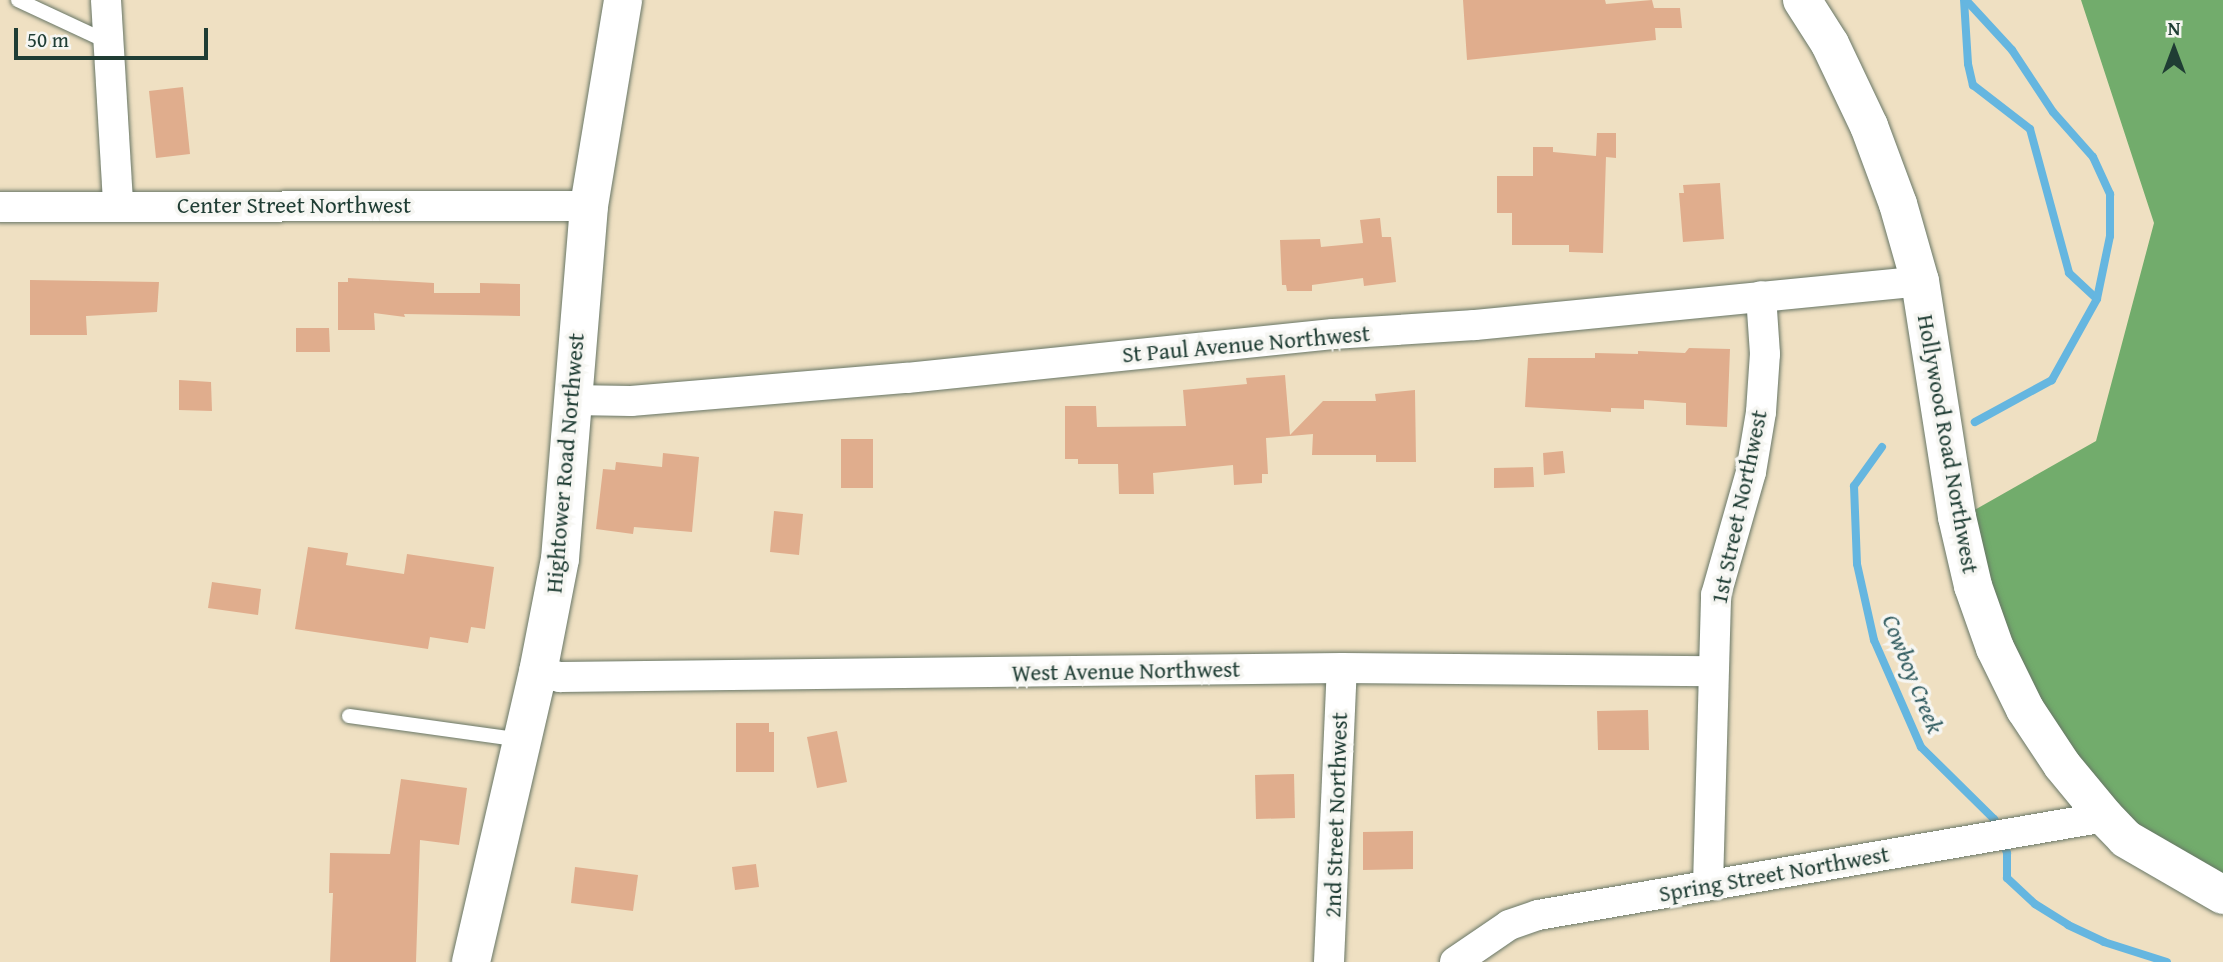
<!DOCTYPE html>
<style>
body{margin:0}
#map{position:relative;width:2223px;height:962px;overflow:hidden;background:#efe0c2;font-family:"Gentium Book Plus",serif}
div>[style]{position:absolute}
.forest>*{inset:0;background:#72ac6c}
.stream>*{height:8px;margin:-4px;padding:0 4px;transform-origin:4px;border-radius:4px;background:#65b6e0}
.building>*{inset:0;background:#e0ad8d}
.roads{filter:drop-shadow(0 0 2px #687666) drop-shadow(0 0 2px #687666)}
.lane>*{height:14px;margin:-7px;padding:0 7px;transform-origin:7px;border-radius:7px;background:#fff}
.street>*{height:30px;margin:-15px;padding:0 15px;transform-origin:15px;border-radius:15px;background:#fff}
.secondary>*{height:38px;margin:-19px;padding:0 19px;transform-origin:19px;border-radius:19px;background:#fff}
span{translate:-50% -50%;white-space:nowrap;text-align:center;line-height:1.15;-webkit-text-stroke:7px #f6f6f2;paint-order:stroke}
.street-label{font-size:23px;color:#1f3d34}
.water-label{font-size:24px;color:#305b5f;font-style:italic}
.north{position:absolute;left:2139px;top:14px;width:70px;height:70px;-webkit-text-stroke:5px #f6f6f2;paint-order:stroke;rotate:0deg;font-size:19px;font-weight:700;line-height:28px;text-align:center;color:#1f3d34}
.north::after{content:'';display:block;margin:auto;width:24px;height:32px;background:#1f3d34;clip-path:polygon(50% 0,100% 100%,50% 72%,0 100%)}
.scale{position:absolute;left:14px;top:28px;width:194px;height:32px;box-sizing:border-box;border:4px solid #1f3d34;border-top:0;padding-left:9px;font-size:21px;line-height:24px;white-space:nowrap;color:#1f3d34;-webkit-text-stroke:5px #f6f6f2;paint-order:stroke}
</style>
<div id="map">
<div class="forest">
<div style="clip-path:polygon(2081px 0,2223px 0,2223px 903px,2110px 835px,2022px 690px,1964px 516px,2096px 441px,2154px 223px)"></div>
</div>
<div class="stream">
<div style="left:1964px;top:0;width:64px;rotate:86.4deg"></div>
<div style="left:1968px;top:64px;width:22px;rotate:77deg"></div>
<div style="left:1973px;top:85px;width:72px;rotate:37.7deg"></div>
<div style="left:2030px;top:129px;width:149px;rotate:74.8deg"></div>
<div style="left:2069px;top:273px;width:38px;rotate:43deg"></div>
<div style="left:2097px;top:299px;width:93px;rotate:119.1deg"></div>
<div style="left:2052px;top:380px;width:88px;rotate:151.4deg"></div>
<div style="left:1966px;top:0;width:68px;rotate:47.4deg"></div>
<div style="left:2012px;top:50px;width:74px;rotate:56.5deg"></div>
<div style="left:2053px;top:112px;width:60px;rotate:48.4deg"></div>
<div style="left:2093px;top:157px;width:41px;rotate:65.3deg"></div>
<div style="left:2110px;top:194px;width:42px;rotate:90deg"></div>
<div style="left:2110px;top:236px;width:64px;rotate:101.7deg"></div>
<div style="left:1882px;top:447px;width:48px;rotate:125.7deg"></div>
<div style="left:1854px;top:486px;width:78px;rotate:87.8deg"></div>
<div style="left:1857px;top:564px;width:78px;rotate:77.4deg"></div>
<div style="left:1874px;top:640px;width:117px;rotate:66.3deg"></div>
<div style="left:1921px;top:747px;width:103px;rotate:44.6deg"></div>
<div style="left:1994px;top:819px;width:11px;rotate:68deg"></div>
<div style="left:2002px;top:841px;width:13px;rotate:67deg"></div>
<div style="left:2007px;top:853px;width:25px;rotate:90deg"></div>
<div style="left:2007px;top:878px;width:38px;rotate:43deg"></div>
<div style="left:2035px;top:904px;width:39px;rotate:32deg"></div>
<div style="left:2068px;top:925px;width:40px;rotate:25deg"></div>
<div style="left:2104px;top:942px;width:66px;rotate:17.6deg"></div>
</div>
<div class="building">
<div style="clip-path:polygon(1463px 0,1605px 0,1606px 4px,1652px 0,1654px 8px,1680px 8px,1682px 28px,1655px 28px,1656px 40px,1467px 60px)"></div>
<div style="clip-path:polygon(183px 87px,190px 154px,156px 158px,149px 91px)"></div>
<div style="clip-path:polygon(1597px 133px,1616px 133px,1616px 158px,1606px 157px,1603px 253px,1569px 252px,1569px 245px,1512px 245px,1512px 213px,1497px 213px,1497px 176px,1533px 176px,1533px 147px,1553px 147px,1553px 152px,1596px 156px)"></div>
<div style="clip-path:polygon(1720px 183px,1724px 239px,1683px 242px,1679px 193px,1684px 193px,1683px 185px)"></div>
<div style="clip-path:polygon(1380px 218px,1382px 237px,1391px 237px,1396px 282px,1364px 286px,1363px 278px,1312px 285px,1312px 291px,1287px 291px,1286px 285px,1282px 285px,1280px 240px,1320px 239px,1321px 247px,1363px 243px,1360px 220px)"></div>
<div style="clip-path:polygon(348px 278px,434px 283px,434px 293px,480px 293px,480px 283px,520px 284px,520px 316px,404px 314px,405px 317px,374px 313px,375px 330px,338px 330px,338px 282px,348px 282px)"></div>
<div style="clip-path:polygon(30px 280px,159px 282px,157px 312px,86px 316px,87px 335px,30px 335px)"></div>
<div style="clip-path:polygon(296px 328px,329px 328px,330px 352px,296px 352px)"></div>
<div style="clip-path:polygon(1689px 348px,1730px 349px,1727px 427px,1686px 425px,1686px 403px,1644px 400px,1644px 409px,1611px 408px,1611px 412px,1525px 407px,1528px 358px,1595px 358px,1595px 353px,1638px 354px,1638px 351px,1685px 353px)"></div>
<div style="clip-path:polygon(1285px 375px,1290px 435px,1323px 401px,1376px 401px,1375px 394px,1415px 390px,1416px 462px,1376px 462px,1376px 455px,1312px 455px,1313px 434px,1266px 438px,1268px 474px,1262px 474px,1262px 483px,1234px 485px,1233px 465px,1153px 473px,1154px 494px,1119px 494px,1118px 464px,1078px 464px,1078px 459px,1065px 459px,1065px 406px,1096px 406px,1097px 427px,1186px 426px,1183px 390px,1247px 384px,1246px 378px)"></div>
<div style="clip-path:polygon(179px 380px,211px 382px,212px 411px,179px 410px)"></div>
<div style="clip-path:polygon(841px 439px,873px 439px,873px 488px,841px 488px)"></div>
<div style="clip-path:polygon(1563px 451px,1565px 473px,1544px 475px,1543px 453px)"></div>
<div style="clip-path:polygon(663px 453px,699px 457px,692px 532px,634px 527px,633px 534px,596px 529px,603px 469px,615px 470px,616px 462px,662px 467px)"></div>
<div style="clip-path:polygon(1533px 467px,1534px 487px,1494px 488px,1494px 468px)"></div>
<div style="clip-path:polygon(774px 511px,803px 514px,799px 555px,770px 552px)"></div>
<div style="clip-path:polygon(308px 547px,348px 553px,346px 565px,404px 574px,407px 554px,494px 567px,485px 629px,471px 627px,468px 643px,430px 637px,428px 649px,295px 629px)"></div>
<div style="clip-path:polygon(212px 582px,261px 589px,258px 615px,208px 608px)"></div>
<div style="clip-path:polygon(1648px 710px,1649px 750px,1598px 750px,1597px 711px)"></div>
<div style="clip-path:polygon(736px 723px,769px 723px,769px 732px,774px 732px,774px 772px,736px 772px)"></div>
<div style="clip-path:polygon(837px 731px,847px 782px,817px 788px,807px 737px)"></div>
<div style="clip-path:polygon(1294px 774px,1295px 818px,1256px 819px,1255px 775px)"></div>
<div style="clip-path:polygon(401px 779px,467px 788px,459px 845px,420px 840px,416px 962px,330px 962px,333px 893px,329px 893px,330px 853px,390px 854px)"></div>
<div style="clip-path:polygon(1413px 831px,1413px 869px,1363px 870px,1363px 832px)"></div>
<div style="clip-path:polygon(756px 864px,759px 887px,735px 890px,732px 867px)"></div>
<div style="clip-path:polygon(575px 867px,638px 875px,633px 911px,571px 903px)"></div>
</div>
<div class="roads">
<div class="lane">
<div style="left:18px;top:0;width:99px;rotate:25deg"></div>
<div style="left:349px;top:716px;width:175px;rotate:7.9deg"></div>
</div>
<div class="street">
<div style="left:106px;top:0;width:205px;rotate:86.6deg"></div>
<div style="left:0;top:207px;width:589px;rotate:-0.1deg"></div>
<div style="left:571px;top:400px;width:60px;rotate:1deg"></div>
<div style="left:631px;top:401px;width:277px;rotate:-4.8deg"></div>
<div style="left:907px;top:378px;width:428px;rotate:-5.9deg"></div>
<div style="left:1333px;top:334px;width:142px;rotate:-3.6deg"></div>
<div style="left:1475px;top:325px;width:447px;rotate:-5.6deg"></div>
<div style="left:538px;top:672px;width:23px;rotate:13deg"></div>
<div style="left:560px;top:677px;width:782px;rotate:-0.66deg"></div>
<div style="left:1342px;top:668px;width:371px;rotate:0.5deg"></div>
<div style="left:1708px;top:885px;width:290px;rotate:-88.4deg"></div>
<div style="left:1716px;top:595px;width:128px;rotate:-74.1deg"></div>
<div style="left:1751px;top:472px;width:61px;rotate:-80.5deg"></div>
<div style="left:1761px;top:412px;width:58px;rotate:-86.1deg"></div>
<div style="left:1765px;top:354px;width:58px;rotate:-93.9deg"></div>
<div style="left:1329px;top:962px;width:294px;rotate:-87.5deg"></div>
<div style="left:1455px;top:962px;width:65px;rotate:-34.4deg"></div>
<div style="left:1509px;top:925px;width:31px;rotate:-19deg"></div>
<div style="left:1538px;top:915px;width:575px;rotate:-9.81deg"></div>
</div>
<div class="secondary">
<div style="left:1802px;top:0;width:52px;rotate:57.5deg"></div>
<div style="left:1830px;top:44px;width:91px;rotate:64.6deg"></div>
<div style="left:1869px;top:126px;width:83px;rotate:69.6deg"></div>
<div style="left:1898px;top:204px;width:80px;rotate:74.1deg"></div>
<div style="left:1920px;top:281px;width:239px;rotate:81.1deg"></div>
<div style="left:1957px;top:517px;width:71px;rotate:76.9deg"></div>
<div style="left:1973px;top:586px;width:66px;rotate:70.5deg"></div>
<div style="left:1995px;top:648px;width:68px;rotate:63.8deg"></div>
<div style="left:2025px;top:709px;width:67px;rotate:56.5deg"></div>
<div style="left:2062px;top:765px;width:67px;rotate:50.4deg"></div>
<div style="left:2105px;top:817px;width:30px;rotate:46deg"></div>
<div style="left:2126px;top:839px;width:112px;rotate:30deg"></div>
<div style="left:471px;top:962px;width:298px;rotate:-77deg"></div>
<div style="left:538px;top:672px;width:115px;rotate:-79deg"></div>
<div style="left:560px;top:559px;width:354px;rotate:-85.3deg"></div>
<div style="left:589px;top:206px;width:209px;rotate:-80.6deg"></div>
</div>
</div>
<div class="street-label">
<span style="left:294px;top:205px">Center Street Northwest</span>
<span style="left:1246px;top:344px;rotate:-5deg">St Paul Avenue Northwest</span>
<span style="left:1948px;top:444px;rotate:80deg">Hollywood Road Northwest</span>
<span style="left:565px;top:463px;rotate:-85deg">Hightower Road Northwest</span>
<span style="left:1739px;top:507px;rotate:-78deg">1st Street Northwest</span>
<span style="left:1126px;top:671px;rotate:-1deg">West Avenue Northwest</span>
<span style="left:1336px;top:815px;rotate:-88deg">2nd Street Northwest</span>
<span style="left:1774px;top:874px;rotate:-10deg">Spring Street Northwest</span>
</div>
<div class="water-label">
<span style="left:1913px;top:674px;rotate:68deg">Cowboy Creek</span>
</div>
<div class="north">N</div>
<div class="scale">50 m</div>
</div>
